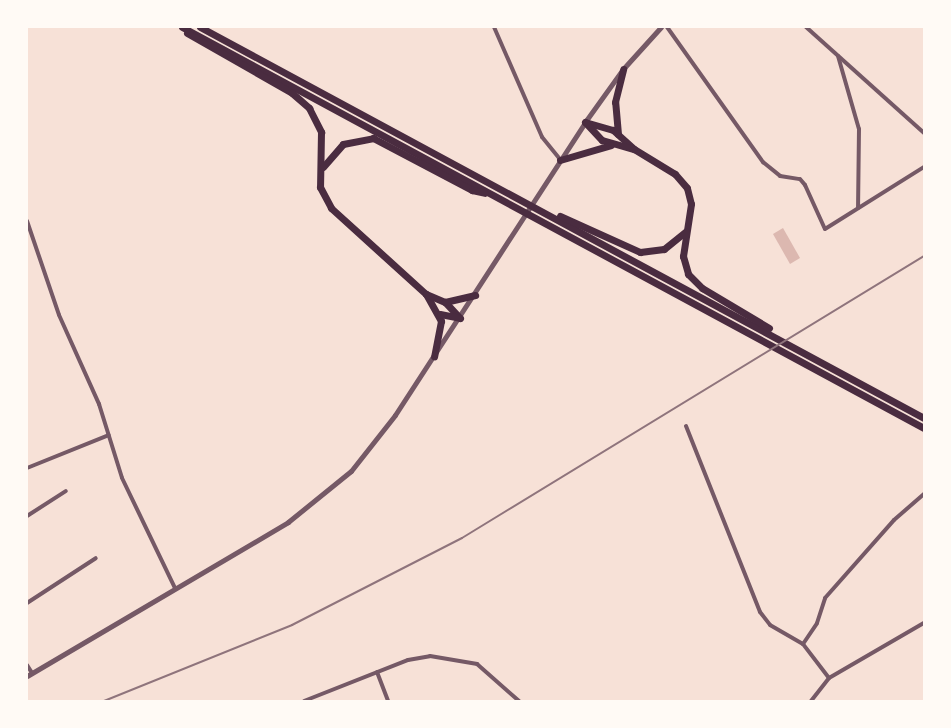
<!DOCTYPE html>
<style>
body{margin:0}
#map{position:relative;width:951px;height:728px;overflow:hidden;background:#f7e1d7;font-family:"Fira Sans Condensed",sans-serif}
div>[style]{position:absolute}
.water>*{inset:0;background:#dcb8b0}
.minor>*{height:4px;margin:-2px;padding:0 2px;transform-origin:2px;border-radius:2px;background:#755966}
.tertiary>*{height:5px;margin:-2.5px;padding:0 2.5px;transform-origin:2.5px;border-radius:2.5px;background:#755966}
.trunk>*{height:7px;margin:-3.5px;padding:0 3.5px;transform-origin:3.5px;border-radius:3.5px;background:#4a2c40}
.rail>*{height:2px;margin:-1px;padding:0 1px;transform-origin:1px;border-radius:1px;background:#8f747c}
span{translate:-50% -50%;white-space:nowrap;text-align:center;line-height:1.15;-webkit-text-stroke:5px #fffaf5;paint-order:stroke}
.frame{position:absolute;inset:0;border:28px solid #fffaf5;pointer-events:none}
</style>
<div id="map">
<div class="water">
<div style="clip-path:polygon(783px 228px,800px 258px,790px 264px,773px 234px)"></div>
</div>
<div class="minor">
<div style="left:494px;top:27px;width:120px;rotate:66.4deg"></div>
<div style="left:542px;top:137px;width:28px;rotate:51deg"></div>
<div style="left:667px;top:27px;width:166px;rotate:54.6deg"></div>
<div style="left:763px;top:162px;width:22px;rotate:39deg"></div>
<div style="left:780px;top:176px;width:20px;rotate:9deg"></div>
<div style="left:800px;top:179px;width:8px;rotate:50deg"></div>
<div style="left:805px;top:185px;width:48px;rotate:65.6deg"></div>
<div style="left:825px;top:229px;width:117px;rotate:-32.1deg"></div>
<div style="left:806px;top:27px;width:159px;rotate:41.9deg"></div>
<div style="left:838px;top:56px;width:76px;rotate:74deg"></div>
<div style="left:859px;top:129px;width:79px;rotate:90.7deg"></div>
<div style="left:27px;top:221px;width:99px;rotate:71.2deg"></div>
<div style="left:59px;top:315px;width:98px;rotate:65.8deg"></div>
<div style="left:99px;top:404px;width:77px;rotate:72.7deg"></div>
<div style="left:122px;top:478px;width:122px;rotate:64.3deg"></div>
<div style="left:686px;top:426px;width:200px;rotate:68.3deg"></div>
<div style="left:760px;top:612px;width:16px;rotate:52deg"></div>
<div style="left:770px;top:625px;width:38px;rotate:30deg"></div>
<div style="left:27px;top:468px;width:88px;rotate:-21.9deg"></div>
<div style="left:27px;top:516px;width:46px;rotate:-32.7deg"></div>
<div style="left:27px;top:603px;width:82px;rotate:-33.1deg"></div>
<div style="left:27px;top:665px;width:9px;rotate:58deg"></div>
<div style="left:377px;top:672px;width:31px;rotate:69deg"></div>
<div style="left:829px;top:678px;width:43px;rotate:-127.4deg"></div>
<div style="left:803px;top:644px;width:25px;rotate:-56deg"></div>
<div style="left:817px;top:623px;width:26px;rotate:-72deg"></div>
<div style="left:825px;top:598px;width:104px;rotate:-48.5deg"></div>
<div style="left:894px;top:520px;width:40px;rotate:-41deg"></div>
<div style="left:304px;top:701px;width:112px;rotate:-21.5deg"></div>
<div style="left:408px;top:660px;width:22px;rotate:-10deg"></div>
<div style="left:430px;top:656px;width:48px;rotate:9.7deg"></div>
<div style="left:477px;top:664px;width:56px;rotate:41.4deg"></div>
<div style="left:811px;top:701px;width:29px;rotate:-52deg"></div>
<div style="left:829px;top:678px;width:110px;rotate:-30.1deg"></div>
</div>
<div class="tertiary">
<div style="left:27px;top:676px;width:303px;rotate:-30.5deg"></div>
<div style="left:288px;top:522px;width:81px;rotate:-39deg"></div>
<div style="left:351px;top:471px;width:71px;rotate:-51.8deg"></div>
<div style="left:395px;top:415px;width:349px;rotate:-57deg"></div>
<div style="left:585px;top:122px;width:65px;rotate:-54.4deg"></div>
<div style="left:623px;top:69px;width:57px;rotate:-47.9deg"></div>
</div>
<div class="trunk">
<div style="left:182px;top:27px;width:843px;rotate:28.39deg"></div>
<div style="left:200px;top:27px;width:823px;rotate:28.37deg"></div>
<div style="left:187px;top:33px;width:121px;rotate:29.7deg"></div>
<div style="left:292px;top:93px;width:23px;rotate:41deg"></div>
<div style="left:309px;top:108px;width:27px;rotate:63deg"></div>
<div style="left:321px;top:132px;width:55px;rotate:91deg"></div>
<div style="left:320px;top:187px;width:24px;rotate:62deg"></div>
<div style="left:331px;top:208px;width:128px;rotate:42.2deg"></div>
<div style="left:426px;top:294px;width:31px;rotate:61deg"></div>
<div style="left:441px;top:321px;width:36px;rotate:101deg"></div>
<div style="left:585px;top:122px;width:29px;rotate:16deg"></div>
<div style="left:613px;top:130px;width:28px;rotate:42deg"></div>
<div style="left:634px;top:149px;width:48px;rotate:31.4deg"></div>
<div style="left:675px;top:174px;width:18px;rotate:49deg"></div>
<div style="left:687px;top:188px;width:16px;rotate:76deg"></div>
<div style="left:691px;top:204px;width:53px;rotate:98.7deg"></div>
<div style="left:683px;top:256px;width:19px;rotate:74deg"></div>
<div style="left:688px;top:274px;width:20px;rotate:45deg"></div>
<div style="left:702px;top:288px;width:78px;rotate:30.8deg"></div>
<div style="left:585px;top:122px;width:25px;rotate:47deg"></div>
<div style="left:602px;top:140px;width:33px;rotate:16deg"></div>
<div style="left:618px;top:134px;width:32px;rotate:-95deg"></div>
<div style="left:615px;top:102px;width:34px;rotate:-76deg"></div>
<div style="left:560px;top:160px;width:53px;rotate:-16.4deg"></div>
<div style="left:323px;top:167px;width:30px;rotate:-49deg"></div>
<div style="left:343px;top:144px;width:31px;rotate:-11deg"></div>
<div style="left:373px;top:138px;width:112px;rotate:27.7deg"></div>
<div style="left:472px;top:190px;width:13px;rotate:13deg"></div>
<div style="left:560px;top:216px;width:88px;rotate:24.2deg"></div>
<div style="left:640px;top:252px;width:24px;rotate:-7deg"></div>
<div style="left:664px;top:249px;width:28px;rotate:-39deg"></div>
<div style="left:426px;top:294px;width:21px;rotate:23deg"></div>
<div style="left:445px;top:302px;width:22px;rotate:47deg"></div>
<div style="left:445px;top:302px;width:31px;rotate:-13deg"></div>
<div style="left:440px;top:314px;width:20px;rotate:11deg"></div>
</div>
<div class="rail">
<div style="left:104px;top:701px;width:203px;rotate:-22deg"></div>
<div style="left:292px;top:625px;width:191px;rotate:-27.1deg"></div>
<div style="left:462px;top:538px;width:541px;rotate:-31.4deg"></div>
</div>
<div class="frame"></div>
</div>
